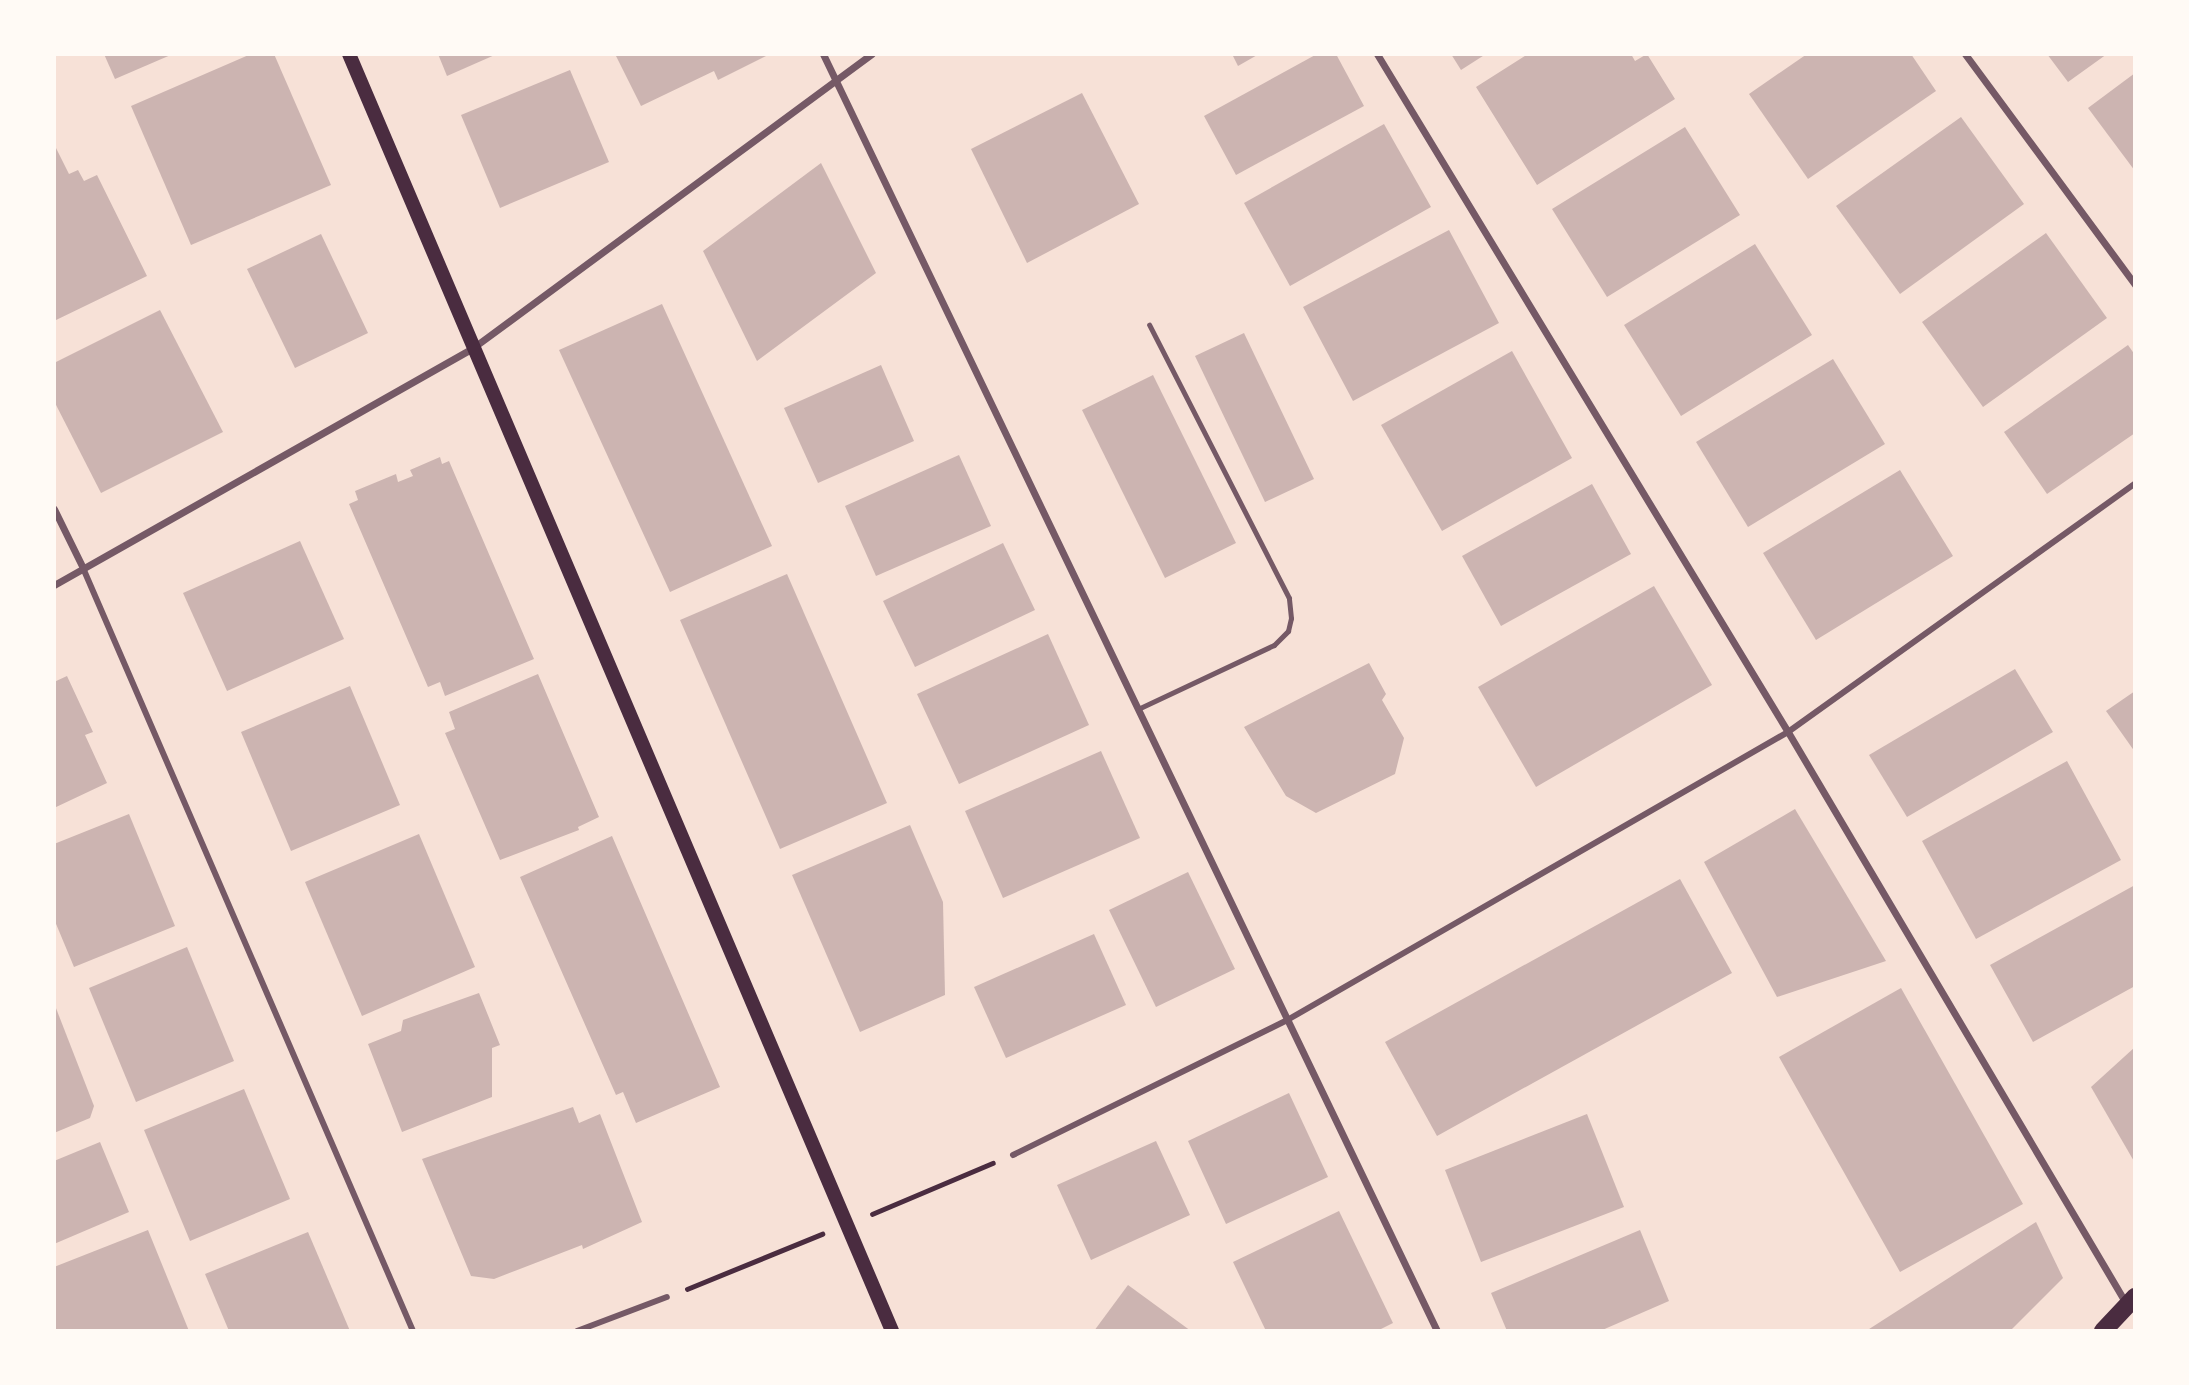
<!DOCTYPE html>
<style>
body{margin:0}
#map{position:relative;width:2189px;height:1385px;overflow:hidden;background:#f7e1d7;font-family:"Zilla Slab",serif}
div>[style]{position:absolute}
.building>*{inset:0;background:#ccb4b1}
.path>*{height:4.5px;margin:-2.25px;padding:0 2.25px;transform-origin:2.25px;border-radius:2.25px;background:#4a2c40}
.service>*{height:5px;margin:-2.5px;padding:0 2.5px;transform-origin:2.5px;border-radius:2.5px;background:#755966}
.pedestrian>*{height:6px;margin:-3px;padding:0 3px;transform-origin:3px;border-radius:3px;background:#755966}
.minor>*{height:7px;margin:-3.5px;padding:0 3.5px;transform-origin:3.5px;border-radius:3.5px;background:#755966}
.secondary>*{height:14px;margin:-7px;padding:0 7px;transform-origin:7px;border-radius:7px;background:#4a2c40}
.primary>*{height:18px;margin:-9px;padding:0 9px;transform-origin:9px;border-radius:9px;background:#4a2c40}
span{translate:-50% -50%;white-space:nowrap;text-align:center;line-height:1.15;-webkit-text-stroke:7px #fffaf5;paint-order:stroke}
.frame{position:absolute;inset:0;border:56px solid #fffaf5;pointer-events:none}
</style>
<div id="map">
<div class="building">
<div style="clip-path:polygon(104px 54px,173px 54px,115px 79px)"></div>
<div style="clip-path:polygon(251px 54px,274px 54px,331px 185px,191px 245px,131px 106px)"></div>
<div style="clip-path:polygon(438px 54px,497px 54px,447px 76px)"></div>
<div style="clip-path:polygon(615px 54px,770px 54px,718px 80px,714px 71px,641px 106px)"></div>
<div style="clip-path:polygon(1232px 54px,1259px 54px,1238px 66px)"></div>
<div style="clip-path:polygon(1317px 54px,1336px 54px,1364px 106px,1236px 175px,1204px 116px)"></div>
<div style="clip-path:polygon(1451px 54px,1486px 54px,1461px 70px)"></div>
<div style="clip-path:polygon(1528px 54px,1631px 54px,1635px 61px,1647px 54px,1675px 99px,1537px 185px,1476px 87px)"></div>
<div style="clip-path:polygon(1807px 54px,1911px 54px,1936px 91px,1808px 179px,1749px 94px)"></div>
<div style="clip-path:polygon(2047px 54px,2107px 54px,2068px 82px)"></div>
<div style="clip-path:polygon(570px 70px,609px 162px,500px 208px,461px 115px)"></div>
<div style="clip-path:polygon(2135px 73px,2135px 171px,2088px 108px)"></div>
<div style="clip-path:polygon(1082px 93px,1139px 204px,1027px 263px,971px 149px)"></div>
<div style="clip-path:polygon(1961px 117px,2024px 204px,1900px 294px,1836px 206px)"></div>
<div style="clip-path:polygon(1384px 124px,1431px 207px,1290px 286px,1244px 203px)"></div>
<div style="clip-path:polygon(1685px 127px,1740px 215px,1607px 297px,1552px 209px)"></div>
<div style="clip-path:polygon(54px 144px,69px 174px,78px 170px,84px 181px,97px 175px,147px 276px,54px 321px)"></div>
<div style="clip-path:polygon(821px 163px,876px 273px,757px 361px,703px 251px)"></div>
<div style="clip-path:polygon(1449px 230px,1499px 323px,1353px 401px,1303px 307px)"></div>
<div style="clip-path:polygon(2046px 233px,2107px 318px,1983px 407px,1922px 322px)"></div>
<div style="clip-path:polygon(321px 234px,368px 333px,295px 368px,247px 269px)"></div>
<div style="clip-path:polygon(1755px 244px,1812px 335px,1681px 416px,1624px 325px)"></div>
<div style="clip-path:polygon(662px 304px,772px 546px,670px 592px,559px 350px)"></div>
<div style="clip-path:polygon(160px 310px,223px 432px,101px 493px,54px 401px,54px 363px)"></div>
<div style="clip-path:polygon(1244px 333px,1314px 479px,1265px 502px,1195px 356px)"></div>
<div style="clip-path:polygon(2128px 345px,2135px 355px,2135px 433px,2047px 494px,2004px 432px)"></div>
<div style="clip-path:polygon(1512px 351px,1572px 458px,1442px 531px,1381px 425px)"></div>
<div style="clip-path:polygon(1833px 359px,1885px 444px,1748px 527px,1696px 442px)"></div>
<div style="clip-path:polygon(881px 365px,914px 441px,818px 483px,784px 408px)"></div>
<div style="clip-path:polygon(1153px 375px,1236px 543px,1165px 578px,1082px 410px)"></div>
<div style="clip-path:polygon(959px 455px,991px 526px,876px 576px,845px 506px)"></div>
<div style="clip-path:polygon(440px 457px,442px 464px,449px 461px,534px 659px,445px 696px,440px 682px,428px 687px,349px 504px,358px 500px,355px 491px,396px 474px,398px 482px,413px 476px,410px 470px)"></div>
<div style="clip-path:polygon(1900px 470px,1953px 556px,1816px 640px,1763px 553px)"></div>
<div style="clip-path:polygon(1592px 484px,1631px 554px,1501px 626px,1462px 556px)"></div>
<div style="clip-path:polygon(300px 541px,344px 639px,227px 691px,183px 593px)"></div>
<div style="clip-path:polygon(1003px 543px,1035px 610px,915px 667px,883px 601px)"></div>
<div style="clip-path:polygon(787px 574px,887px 803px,780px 849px,680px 620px)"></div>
<div style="clip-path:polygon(1654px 586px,1712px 685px,1536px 787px,1478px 687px)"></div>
<div style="clip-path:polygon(1048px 634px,1089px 725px,959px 784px,917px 694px)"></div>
<div style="clip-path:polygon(1369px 663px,1386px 694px,1382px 700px,1404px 738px,1395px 774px,1316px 813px,1286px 796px,1244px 727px)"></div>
<div style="clip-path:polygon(2015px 669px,2053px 732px,1907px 817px,1869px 755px)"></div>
<div style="clip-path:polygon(538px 674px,599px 817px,578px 827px,579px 830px,500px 860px,445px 733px,455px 729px,449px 712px)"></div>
<div style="clip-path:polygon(67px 676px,93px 732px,85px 735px,107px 783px,54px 808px,54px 682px)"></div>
<div style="clip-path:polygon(350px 686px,400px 805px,291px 851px,241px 732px)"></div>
<div style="clip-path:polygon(2135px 691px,2135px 752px,2106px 711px)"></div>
<div style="clip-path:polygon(1101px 751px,1140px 838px,1003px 898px,965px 811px)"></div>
<div style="clip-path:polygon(2067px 761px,2121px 860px,1976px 939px,1922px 841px)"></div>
<div style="clip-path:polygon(1795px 809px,1886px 961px,1777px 997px,1704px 862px)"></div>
<div style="clip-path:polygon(129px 814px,175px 926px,74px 967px,54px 919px,54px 844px)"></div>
<div style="clip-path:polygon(910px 825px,943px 902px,945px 995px,860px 1032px,792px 875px)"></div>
<div style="clip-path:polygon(419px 834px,475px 967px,362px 1016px,305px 882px)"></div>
<div style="clip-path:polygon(612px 836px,720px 1087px,636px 1123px,623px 1092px,616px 1095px,520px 877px)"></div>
<div style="clip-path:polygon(1188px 872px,1235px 969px,1156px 1007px,1109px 910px)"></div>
<div style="clip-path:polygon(1680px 879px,1732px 973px,1437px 1136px,1385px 1042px)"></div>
<div style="clip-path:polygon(2135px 885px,2135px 986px,2033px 1042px,1990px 965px)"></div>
<div style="clip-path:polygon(1094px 934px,1126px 1005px,1006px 1058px,974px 987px)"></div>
<div style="clip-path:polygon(187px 947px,234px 1061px,136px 1102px,89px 988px)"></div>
<div style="clip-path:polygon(1901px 988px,2023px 1204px,1900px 1272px,1779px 1057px)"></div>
<div style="clip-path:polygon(479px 993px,500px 1045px,492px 1048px,492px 1097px,402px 1132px,368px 1044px,401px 1031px,403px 1020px)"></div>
<div style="clip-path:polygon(54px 1003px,94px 1106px,90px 1118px,54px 1133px)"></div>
<div style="clip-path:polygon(2135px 1047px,2135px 1163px,2091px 1087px)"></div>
<div style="clip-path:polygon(244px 1089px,290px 1199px,190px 1241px,144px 1130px)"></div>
<div style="clip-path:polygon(1289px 1093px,1328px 1177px,1226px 1224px,1188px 1141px)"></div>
<div style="clip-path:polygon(573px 1107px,579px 1123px,600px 1114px,642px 1222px,583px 1249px,582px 1245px,494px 1279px,471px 1276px,422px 1159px)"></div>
<div style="clip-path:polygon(1587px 1114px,1624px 1207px,1481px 1262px,1445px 1170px)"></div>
<div style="clip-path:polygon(1156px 1141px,1190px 1215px,1091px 1260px,1057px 1185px)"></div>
<div style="clip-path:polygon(100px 1142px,129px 1212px,54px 1244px,54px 1161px)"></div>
<div style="clip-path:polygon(1339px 1211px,1393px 1323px,1377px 1331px,1266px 1331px,1233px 1262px)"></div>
<div style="clip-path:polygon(2036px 1222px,2063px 1278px,2010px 1331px,1866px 1331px)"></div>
<div style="clip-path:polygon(148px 1230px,189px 1331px,54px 1331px,54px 1267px)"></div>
<div style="clip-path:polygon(1640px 1230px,1669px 1301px,1600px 1331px,1507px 1331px,1491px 1293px)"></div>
<div style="clip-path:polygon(308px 1232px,350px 1331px,229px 1331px,205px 1274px)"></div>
<div style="clip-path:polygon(1128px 1285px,1191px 1331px,1094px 1331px)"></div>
</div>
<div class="path">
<div style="left:872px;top:1214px;width:131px;rotate:-22.9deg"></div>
<div style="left:687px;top:1289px;width:146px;rotate:-22.2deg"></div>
</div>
<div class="service">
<div style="left:1140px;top:708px;width:148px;rotate:-25.2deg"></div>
<div style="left:1274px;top:645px;width:20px;rotate:-45deg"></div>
<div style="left:1288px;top:631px;width:13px;rotate:-77deg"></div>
<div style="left:1291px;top:618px;width:20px;rotate:-96deg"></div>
<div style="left:1289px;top:598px;width:307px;rotate:-117.1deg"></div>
</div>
<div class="pedestrian">
<div style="left:83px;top:568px;width:831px;rotate:66.61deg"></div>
<div style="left:1013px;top:1155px;width:308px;rotate:-26.2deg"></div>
<div style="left:1289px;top:1019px;width:576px;rotate:-29.91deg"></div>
<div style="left:1788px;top:732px;width:427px;rotate:-35.6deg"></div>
<div style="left:577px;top:1331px;width:96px;rotate:-20.7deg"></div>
</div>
<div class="minor">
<div style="left:823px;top:54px;width:1417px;rotate:64.32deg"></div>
<div style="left:1377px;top:54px;width:793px;rotate:58.78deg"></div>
<div style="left:1788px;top:732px;width:666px;rotate:59.39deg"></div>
<div style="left:1965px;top:54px;width:287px;rotate:53.6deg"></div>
<div style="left:54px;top:509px;width:66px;rotate:63.8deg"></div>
<div style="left:54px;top:585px;width:483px;rotate:-29.5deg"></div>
<div style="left:474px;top:347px;width:494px;rotate:-36.4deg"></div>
</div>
<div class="secondary">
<div style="left:349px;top:54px;width:1388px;rotate:66.96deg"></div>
</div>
<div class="primary">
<div style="left:2103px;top:1331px;width:47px;rotate:-46.7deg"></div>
</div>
<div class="frame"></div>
</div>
